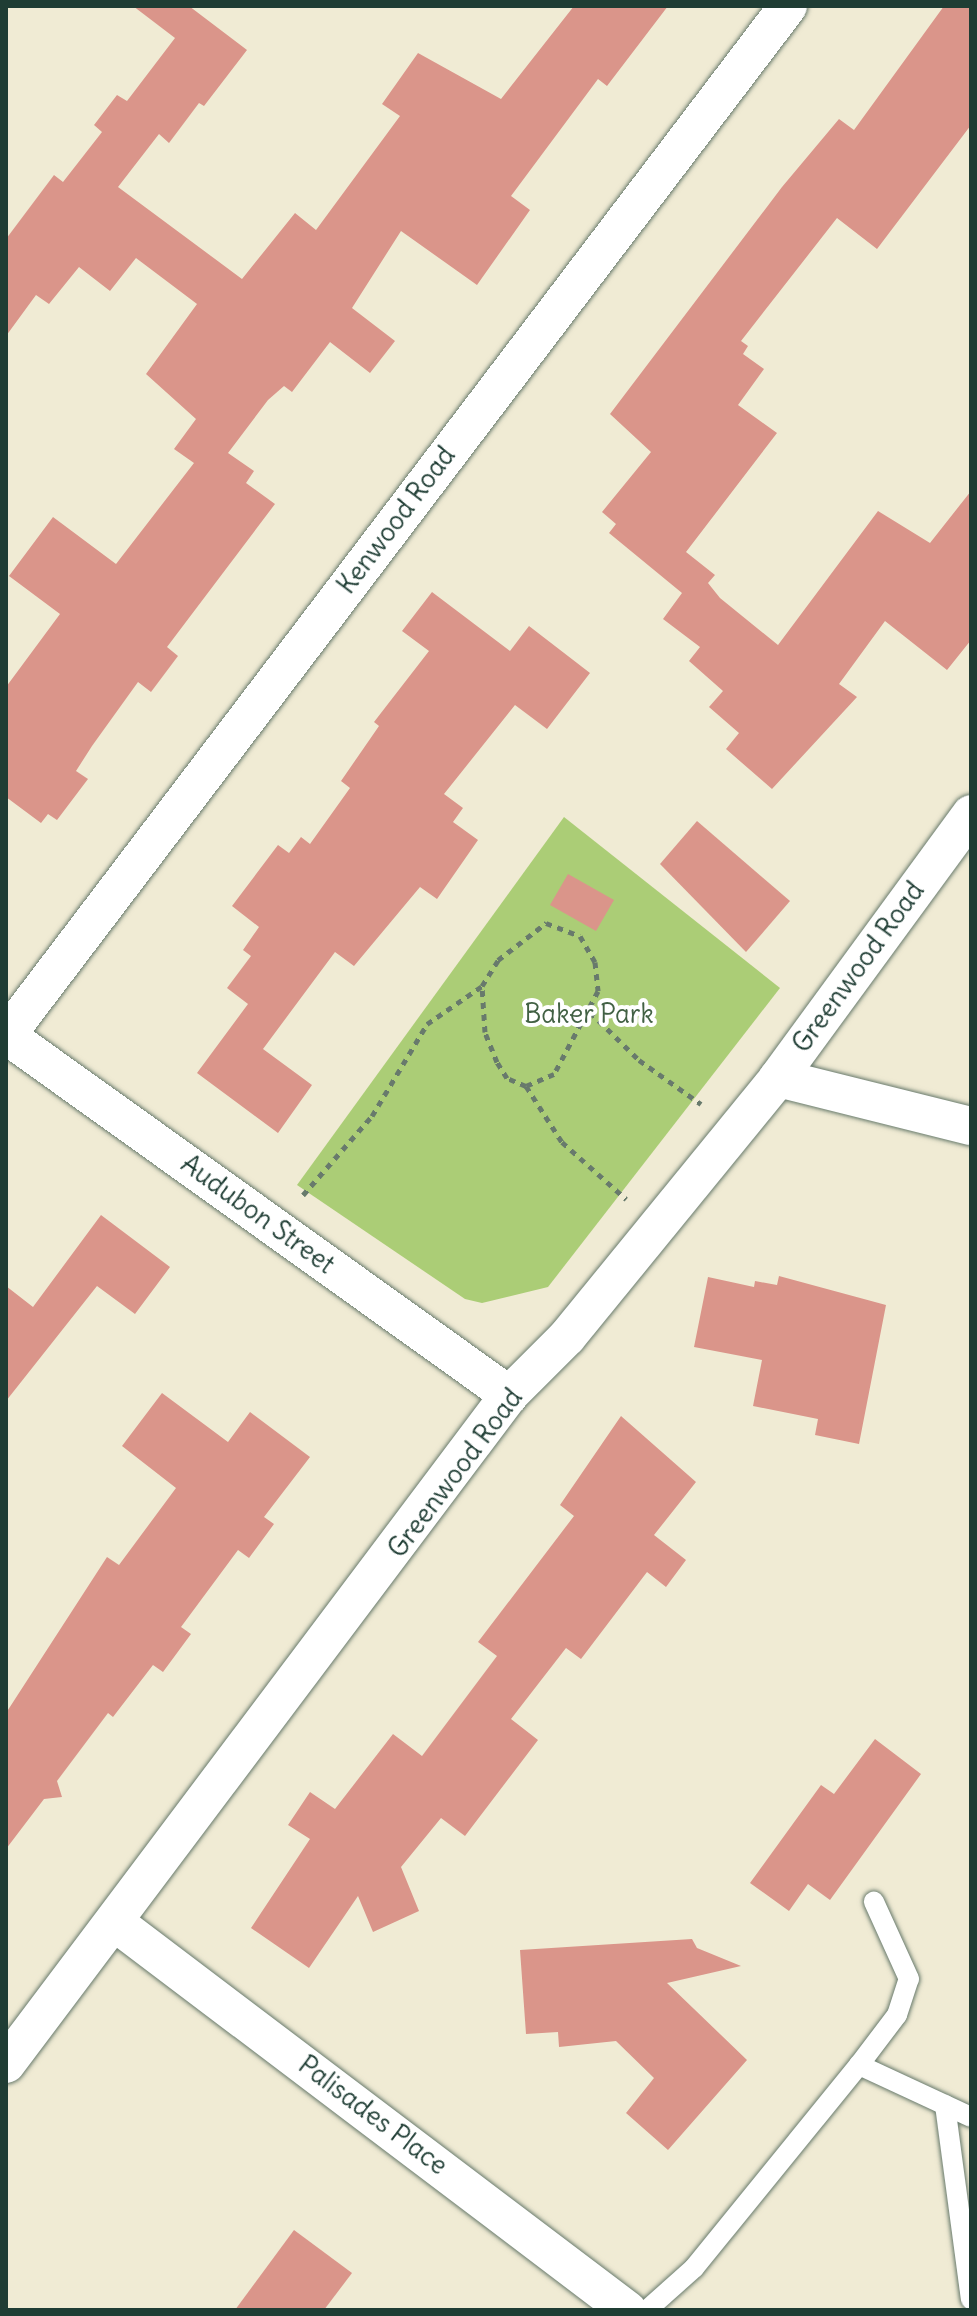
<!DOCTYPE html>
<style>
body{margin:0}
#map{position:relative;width:977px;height:2316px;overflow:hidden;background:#f0ebd4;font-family:Delius,sans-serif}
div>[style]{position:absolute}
.green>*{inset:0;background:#abcd76}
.building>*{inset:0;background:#da958a}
.path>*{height:5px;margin-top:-2.5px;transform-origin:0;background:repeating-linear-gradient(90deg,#687a6c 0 6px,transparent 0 12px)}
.roads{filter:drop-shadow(0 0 2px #687a6c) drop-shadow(0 0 2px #687a6c)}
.service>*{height:20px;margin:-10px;padding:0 10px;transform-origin:10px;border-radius:10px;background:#fff}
.minor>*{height:38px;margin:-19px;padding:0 19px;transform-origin:19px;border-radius:19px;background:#fff}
span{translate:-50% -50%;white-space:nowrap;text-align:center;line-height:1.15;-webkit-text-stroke:8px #fff;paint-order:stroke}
.street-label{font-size:26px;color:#1f3d34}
.park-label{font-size:26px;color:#426144}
.frame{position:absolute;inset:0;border:8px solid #1f3d34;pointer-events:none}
</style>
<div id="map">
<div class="green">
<div style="clip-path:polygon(564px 817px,780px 988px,548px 1287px,482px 1303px,465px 1299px,297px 1185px)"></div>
</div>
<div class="building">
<div style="clip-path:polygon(133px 6px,189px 6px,247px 50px,204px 106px,199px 103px,169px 143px,159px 134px,118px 187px,242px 279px,295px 213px,316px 230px,400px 116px,382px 104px,418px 53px,501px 99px,574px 6px,668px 6px,607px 86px,598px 79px,511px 196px,530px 210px,477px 285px,401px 231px,352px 308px,395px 341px,370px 373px,330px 342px,292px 392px,284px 386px,268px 400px,228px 453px,254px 471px,246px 483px,275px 504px,167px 647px,178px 656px,151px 692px,138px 682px,92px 746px,76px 771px,88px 779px,57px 820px,48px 814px,41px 823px,6px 797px,6px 687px,60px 614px,9px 576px,53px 517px,116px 564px,194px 463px,174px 449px,196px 419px,146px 374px,197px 304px,136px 258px,110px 291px,79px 267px,49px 304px,36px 295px,6px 336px,6px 239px,54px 175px,63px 182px,102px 132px,94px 125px,117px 95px,127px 101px,175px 38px)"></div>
<div style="clip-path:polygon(944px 6px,971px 6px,971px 125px,877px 249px,837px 218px,741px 341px,748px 346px,743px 354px,764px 369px,738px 405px,777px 433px,686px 552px,715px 575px,708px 583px,720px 598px,778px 645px,878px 511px,930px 543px,971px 491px,971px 640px,947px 670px,885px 621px,839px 684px,857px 697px,772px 789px,726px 749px,739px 733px,709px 707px,723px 691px,689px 661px,700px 647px,663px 619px,682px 593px,609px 533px,616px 524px,602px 512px,651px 452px,610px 414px,782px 187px,839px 119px,854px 130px)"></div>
<div style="clip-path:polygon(432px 592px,510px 651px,529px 626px,590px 673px,547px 729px,515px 705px,444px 794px,463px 808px,453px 822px,478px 840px,437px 899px,420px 887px,354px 966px,335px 952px,263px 1049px,312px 1085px,278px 1133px,197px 1073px,248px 1004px,227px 988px,251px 956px,243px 950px,259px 927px,232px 906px,278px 845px,289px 853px,301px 837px,310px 844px,350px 788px,341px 781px,379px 726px,374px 722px,429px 651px,402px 631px)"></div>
<div style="clip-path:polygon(697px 821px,790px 901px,746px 952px,660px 864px)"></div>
<div style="clip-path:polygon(568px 874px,614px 900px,596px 931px,550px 905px)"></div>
<div style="clip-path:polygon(101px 1215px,170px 1267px,135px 1314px,97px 1286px,6px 1401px,6px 1286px,33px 1307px)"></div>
<div style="clip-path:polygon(779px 1276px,886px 1305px,859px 1444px,815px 1435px,818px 1419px,753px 1406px,762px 1360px,694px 1347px,708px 1277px,754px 1287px,755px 1281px,777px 1285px)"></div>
<div style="clip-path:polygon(162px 1393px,228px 1442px,250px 1412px,310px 1457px,264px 1517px,274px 1524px,249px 1558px,238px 1550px,181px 1627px,191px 1634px,163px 1672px,153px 1665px,113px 1717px,108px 1713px,57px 1781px,62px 1797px,44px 1799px,6px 1849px,6px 1713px,107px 1557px,119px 1565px,176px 1488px,122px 1446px)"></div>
<div style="clip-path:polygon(621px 1416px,696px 1482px,654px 1535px,686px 1560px,666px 1587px,647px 1572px,581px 1659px,566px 1648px,511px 1719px,538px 1740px,465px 1836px,441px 1818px,401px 1867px,419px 1911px,373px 1932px,358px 1896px,309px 1968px,251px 1928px,310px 1839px,288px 1825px,310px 1792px,335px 1809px,393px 1734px,422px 1756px,497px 1656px,478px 1642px,574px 1516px,560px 1505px)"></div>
<div style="clip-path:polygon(875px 1739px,921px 1774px,830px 1900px,808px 1884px,789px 1911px,750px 1883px,821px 1785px,834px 1794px)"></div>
<div style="clip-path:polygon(692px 1939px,697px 1948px,741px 1966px,667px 1983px,747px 2060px,668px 2150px,626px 2113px,654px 2078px,616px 2041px,559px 2047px,558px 2032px,526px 2034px,520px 1950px)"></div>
<div style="clip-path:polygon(294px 2230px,352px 2273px,324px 2310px,235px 2310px)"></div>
</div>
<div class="path">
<div style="left:546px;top:923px;width:36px;rotate:21deg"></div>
<div style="left:580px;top:936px;width:30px;rotate:60deg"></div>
<div style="left:595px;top:962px;width:29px;rotate:84deg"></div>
<div style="left:598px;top:991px;width:94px;rotate:117.9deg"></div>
<div style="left:554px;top:1074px;width:30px;rotate:157deg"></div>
<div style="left:526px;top:1086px;width:21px;rotate:-157deg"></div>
<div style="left:507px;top:1078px;width:19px;rotate:-122deg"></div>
<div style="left:497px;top:1062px;width:32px;rotate:-112deg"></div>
<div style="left:485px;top:1032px;width:46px;rotate:-93.7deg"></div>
<div style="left:482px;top:986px;width:31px;rotate:-58deg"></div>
<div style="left:498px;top:960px;width:61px;rotate:-37.6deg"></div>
<div style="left:590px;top:1012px;width:69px;rotate:44.4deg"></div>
<div style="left:639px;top:1060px;width:76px;rotate:35.4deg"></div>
<div style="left:526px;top:1086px;width:67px;rotate:57.3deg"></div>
<div style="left:562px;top:1142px;width:86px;rotate:41.7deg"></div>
<div style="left:303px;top:1195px;width:105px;rotate:-48.9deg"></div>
<div style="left:372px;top:1116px;width:107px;rotate:-59.1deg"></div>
<div style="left:427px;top:1024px;width:67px;rotate:-34.6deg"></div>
</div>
<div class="roads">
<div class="service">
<div style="left:859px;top:2065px;width:63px;rotate:-52.8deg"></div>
<div style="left:897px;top:2015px;width:38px;rotate:-72deg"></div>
<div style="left:909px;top:1979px;width:85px;rotate:-114.4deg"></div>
<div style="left:945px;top:2105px;width:196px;rotate:82.4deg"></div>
<div style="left:647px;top:2310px;width:63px;rotate:-41.8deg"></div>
<div style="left:694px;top:2268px;width:262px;rotate:-50.9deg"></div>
<div style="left:859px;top:2065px;width:123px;rotate:24.9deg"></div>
</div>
<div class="minor">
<div style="left:6px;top:1035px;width:619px;rotate:35.59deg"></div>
<div style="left:6px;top:1036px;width:1293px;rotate:-52.79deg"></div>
<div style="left:778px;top:1078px;width:199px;rotate:14deg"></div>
<div style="left:117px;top:1924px;width:640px;rotate:37.12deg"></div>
<div style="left:6px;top:2064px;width:837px;rotate:-53.06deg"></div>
<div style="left:509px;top:1395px;width:82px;rotate:-45deg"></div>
<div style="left:567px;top:1337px;width:334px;rotate:-50.8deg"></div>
<div style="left:778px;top:1078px;width:327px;rotate:-53.8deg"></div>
</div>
</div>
<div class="street-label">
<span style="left:396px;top:520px;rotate:-53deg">Kenwood Road</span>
<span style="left:858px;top:967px;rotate:-54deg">Greenwood Road</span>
<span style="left:258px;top:1214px;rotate:36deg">Audubon Street</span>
<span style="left:455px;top:1473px;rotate:-53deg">Greenwood Road</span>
<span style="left:373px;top:2115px;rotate:37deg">Palisades Place</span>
</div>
<div class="park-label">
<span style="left:589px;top:1014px">Baker Park</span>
</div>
<div class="frame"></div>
</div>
